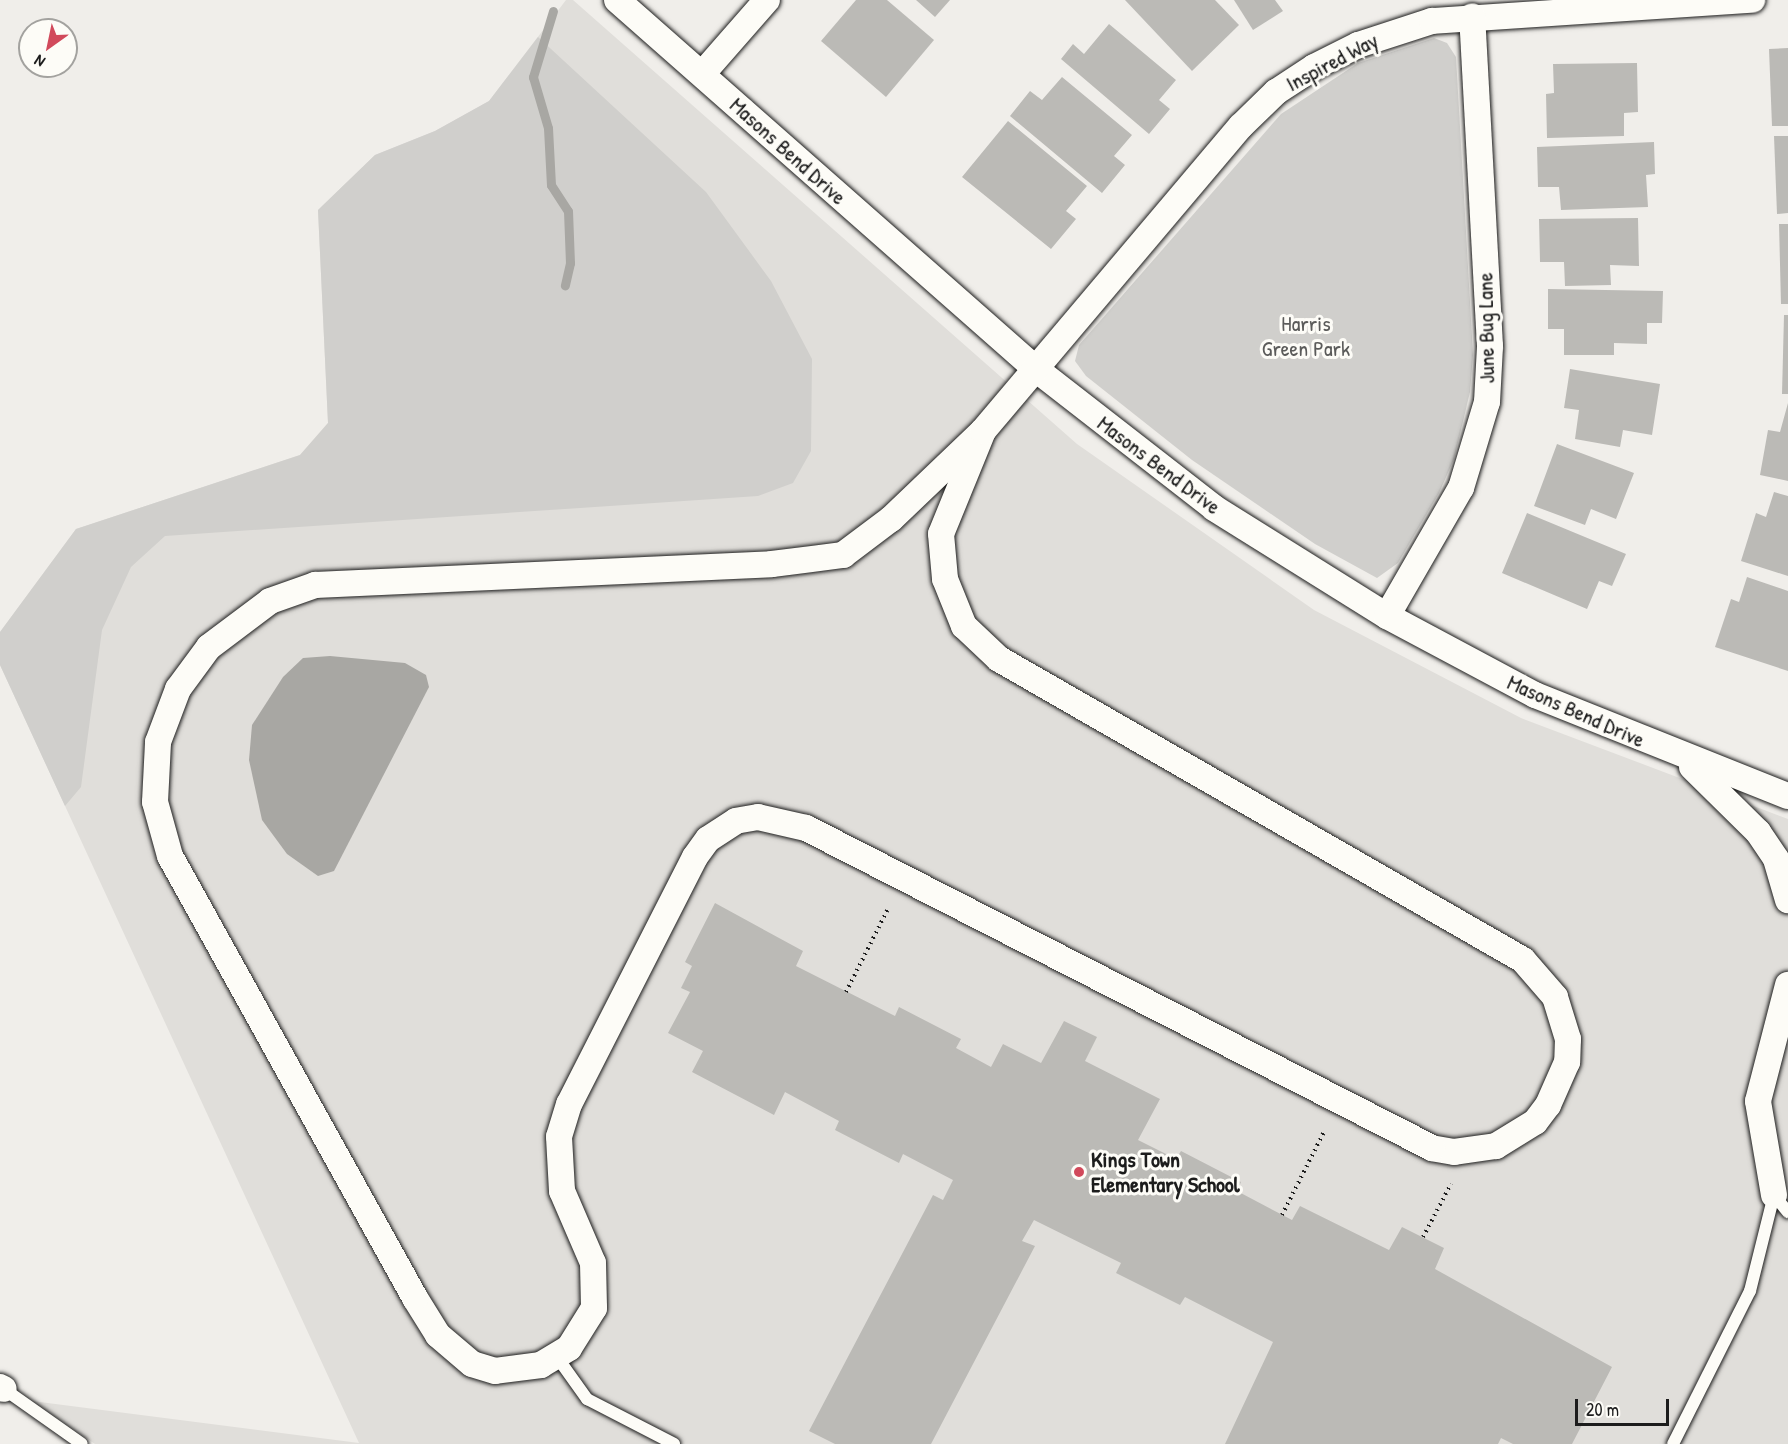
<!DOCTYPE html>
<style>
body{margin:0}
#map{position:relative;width:1788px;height:1444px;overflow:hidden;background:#f0eeea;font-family:"Patrick Hand",sans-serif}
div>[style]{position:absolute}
.built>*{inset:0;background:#e0deda}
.green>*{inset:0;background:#d0cfcc}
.water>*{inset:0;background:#a8a7a3}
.stream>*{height:9px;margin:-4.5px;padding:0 4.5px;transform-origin:4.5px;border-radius:4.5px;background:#a8a7a3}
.building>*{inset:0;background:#bbbab6}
.path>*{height:4px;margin-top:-2px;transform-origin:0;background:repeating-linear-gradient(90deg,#1c1c1c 0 1.5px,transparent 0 6px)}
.roads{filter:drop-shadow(0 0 2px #1c1c1c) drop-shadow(0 0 2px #1c1c1c)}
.lane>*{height:12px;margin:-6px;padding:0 6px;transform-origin:6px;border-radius:6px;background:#fdfcf7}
.street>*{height:26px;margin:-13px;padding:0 13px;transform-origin:13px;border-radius:13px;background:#fdfcf7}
.dots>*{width:16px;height:16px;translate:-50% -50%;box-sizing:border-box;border:3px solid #fdfcf7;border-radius:50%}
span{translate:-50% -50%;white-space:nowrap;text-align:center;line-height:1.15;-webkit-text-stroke:6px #fdfcf7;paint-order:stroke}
.street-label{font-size:22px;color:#1c1c1c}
.park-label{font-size:22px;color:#5b5b5a}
.poi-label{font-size:22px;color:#1c1c1c;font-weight:700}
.left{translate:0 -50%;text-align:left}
.north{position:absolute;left:18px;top:18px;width:60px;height:60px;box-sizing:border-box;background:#fdfcf7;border:2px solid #a3a29f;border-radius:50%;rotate:213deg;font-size:16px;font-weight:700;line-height:24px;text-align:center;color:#1c1c1c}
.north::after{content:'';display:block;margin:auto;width:21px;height:27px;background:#d1495b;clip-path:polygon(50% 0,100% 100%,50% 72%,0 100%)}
.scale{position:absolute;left:1575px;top:1399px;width:94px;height:27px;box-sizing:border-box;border:3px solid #1c1c1c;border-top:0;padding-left:8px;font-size:18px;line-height:21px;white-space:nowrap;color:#1c1c1c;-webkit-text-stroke:4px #fdfcf7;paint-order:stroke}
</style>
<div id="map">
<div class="built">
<div style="clip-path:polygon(566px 0,573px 0,1077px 444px,1314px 610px,1521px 718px,1788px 819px,1788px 1444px,95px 1444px,32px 1401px,359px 1443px,0 665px,0 632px,76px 529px,300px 455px,328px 423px,318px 210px,375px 155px,435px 131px,489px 101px)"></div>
</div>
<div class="green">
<div style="clip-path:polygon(538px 37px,706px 192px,771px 281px,812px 359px,811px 451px,793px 483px,758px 496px,165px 536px,131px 567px,102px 630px,81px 787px,65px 806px,0 665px,0 632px,76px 529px,300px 455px,328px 423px,318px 210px,375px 155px,435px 131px,489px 101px)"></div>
<div style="clip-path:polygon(1434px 38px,1447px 43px,1456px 57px,1473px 355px,1470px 392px,1454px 459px,1439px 493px,1398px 563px,1377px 578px,1315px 544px,1192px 460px,1086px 376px,1075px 361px,1079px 345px,1281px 114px,1358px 63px)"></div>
</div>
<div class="water">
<div style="clip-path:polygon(330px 656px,405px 663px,426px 675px,429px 687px,334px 871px,318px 876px,287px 854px,262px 820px,249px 760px,252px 725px,283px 677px,303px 658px)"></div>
</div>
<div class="stream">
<div style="left:553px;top:11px;width:69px;rotate:106.9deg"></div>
<div style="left:533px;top:77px;width:53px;rotate:73.6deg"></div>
<div style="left:548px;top:128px;width:57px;rotate:87deg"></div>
<div style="left:551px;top:185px;width:31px;rotate:57deg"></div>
<div style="left:568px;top:211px;width:52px;rotate:87.8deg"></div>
<div style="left:570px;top:263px;width:23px;rotate:103deg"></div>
</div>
<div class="building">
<div style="clip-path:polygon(856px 0,887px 0,934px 40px,886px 97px,821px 41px)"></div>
<div style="clip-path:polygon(916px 0,950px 0,935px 17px)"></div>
<div style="clip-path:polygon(1125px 0,1215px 0,1239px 25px,1192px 71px)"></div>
<div style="clip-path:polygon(1234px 0,1275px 0,1283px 11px,1253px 30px)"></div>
<div style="clip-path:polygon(1109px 24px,1176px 80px,1159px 100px,1170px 109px,1149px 134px,1061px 59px,1073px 44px,1084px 54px)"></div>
<div style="clip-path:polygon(1788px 48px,1788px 126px,1772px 126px,1769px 49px)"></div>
<div style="clip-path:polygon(1637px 63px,1638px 112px,1624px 113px,1624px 136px,1547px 138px,1546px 94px,1554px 93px,1553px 64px)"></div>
<div style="clip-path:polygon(1062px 77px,1132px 135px,1114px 156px,1125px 165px,1102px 193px,1010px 116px,1030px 91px,1042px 100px)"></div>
<div style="clip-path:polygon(1008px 121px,1087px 186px,1066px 211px,1076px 219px,1051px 249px,962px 177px)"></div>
<div style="clip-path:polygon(1774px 136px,1788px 136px,1788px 213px,1777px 214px)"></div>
<div style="clip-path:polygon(1654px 142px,1655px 174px,1646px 175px,1648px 207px,1561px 210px,1559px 187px,1538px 187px,1537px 147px)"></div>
<div style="clip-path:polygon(1638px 218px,1639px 266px,1610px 265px,1611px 285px,1565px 286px,1564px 262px,1540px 262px,1539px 219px)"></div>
<div style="clip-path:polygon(1779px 224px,1788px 224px,1788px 304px,1781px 304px)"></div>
<div style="clip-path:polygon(1548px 289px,1663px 291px,1662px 323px,1647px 323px,1647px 344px,1614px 343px,1614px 355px,1564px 355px,1564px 329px,1548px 329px)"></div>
<div style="clip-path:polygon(1784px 315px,1788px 315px,1788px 394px,1782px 394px)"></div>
<div style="clip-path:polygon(1570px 369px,1660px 384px,1652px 435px,1623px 430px,1620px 447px,1575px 439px,1579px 410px,1564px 408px)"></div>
<div style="clip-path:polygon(1788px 403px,1788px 481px,1760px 475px,1768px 430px,1780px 432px)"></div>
<div style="clip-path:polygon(1557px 444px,1634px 473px,1616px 519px,1591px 509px,1585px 525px,1534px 506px)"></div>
<div style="clip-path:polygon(1774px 492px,1788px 496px,1788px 576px,1741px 561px,1756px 513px,1766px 517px)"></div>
<div style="clip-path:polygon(1527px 513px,1626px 554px,1612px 586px,1599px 581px,1587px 609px,1502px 573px)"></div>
<div style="clip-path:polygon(1747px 577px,1788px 591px,1788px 671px,1715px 647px,1731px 599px,1739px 602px)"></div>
<div style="clip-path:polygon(715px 903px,803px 951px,796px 966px,895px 1016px,899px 1007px,961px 1039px,956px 1048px,991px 1067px,1003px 1044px,1041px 1063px,1064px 1021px,1097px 1037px,1085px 1061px,1160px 1099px,1138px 1140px,1176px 1159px,1181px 1151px,1241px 1182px,1237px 1191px,1292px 1220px,1300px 1206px,1389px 1250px,1402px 1227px,1444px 1248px,1435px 1269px,1612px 1367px,1572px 1444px,1513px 1444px,1501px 1438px,1498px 1444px,1225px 1444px,1273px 1342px,1185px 1297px,1180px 1305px,1116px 1273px,1121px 1263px,1034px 1220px,1022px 1241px,1035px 1246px,931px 1444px,835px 1444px,809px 1431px,933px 1195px,943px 1200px,953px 1180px,903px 1154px,899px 1163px,835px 1130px,839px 1121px,785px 1092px,774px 1115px,692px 1072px,703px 1051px,668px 1033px,690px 992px,681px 988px,692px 966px,685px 962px)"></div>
</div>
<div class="path">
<div style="left:846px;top:992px;width:95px;rotate:-63.2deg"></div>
<div style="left:1282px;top:1215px;width:93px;rotate:-63.2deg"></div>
<div style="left:1423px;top:1237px;width:60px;rotate:-62.2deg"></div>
</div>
<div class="roads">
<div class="lane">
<div style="left:1774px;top:1195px;width:22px;rotate:51deg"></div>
<div style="left:557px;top:1357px;width:52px;rotate:54.5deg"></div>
<div style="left:587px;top:1399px;width:98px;rotate:27.3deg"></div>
<div style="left:4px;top:1389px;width:95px;rotate:35.2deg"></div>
<div style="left:1673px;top:1444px;width:171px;rotate:-63.3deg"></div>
<div style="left:1750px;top:1291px;width:99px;rotate:-76deg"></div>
</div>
<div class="street">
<div style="left:617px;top:0;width:560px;rotate:41.38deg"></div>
<div style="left:1037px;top:370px;width:224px;rotate:37.9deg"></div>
<div style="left:1214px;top:508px;width:204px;rotate:32deg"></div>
<div style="left:1387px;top:616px;width:168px;rotate:28.1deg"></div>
<div style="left:1535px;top:695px;width:272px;rotate:21.8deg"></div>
<div style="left:703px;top:73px;width:97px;rotate:-48.8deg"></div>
<div style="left:983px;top:431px;width:111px;rotate:112.2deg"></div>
<div style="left:941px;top:534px;width:45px;rotate:84.9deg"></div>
<div style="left:945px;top:579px;width:51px;rotate:68deg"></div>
<div style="left:964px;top:626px;width:48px;rotate:43.3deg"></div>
<div style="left:999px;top:659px;width:604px;rotate:29.87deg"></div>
<div style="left:1523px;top:960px;width:49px;rotate:49.1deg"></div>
<div style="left:1555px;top:997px;width:44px;rotate:72.8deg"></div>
<div style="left:1568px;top:1039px;width:23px;rotate:92deg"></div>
<div style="left:1567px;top:1062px;width:47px;rotate:113.8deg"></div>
<div style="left:1548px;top:1105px;width:21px;rotate:127deg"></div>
<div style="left:1535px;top:1122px;width:46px;rotate:148.4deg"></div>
<div style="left:1496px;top:1146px;width:42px;rotate:171.9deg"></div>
<div style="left:1454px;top:1152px;width:22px;rotate:-170deg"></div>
<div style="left:1432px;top:1148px;width:703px;rotate:-152.92deg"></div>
<div style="left:806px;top:828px;width:49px;rotate:-167.1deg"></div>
<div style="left:758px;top:817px;width:22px;rotate:170deg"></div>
<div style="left:736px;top:821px;width:33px;rotate:147deg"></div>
<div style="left:708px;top:839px;width:22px;rotate:126deg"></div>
<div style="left:695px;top:857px;width:277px;rotate:117deg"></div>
<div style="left:569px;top:1104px;width:34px;rotate:107deg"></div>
<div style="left:559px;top:1137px;width:54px;rotate:86.8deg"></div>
<div style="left:562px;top:1191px;width:78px;rotate:66.7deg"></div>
<div style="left:593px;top:1263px;width:45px;rotate:88.7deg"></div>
<div style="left:594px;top:1308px;width:47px;rotate:122deg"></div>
<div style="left:569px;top:1348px;width:33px;rotate:149deg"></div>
<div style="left:541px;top:1365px;width:46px;rotate:172.6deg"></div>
<div style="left:495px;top:1371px;width:24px;rotate:-163deg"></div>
<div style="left:472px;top:1364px;width:45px;rotate:-139.5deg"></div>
<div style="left:438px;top:1335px;width:44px;rotate:-121.9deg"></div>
<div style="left:415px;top:1298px;width:505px;rotate:-119deg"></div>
<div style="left:170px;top:856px;width:56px;rotate:-105.5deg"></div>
<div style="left:155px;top:802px;width:60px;rotate:-87.1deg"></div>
<div style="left:158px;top:742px;width:57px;rotate:-69.3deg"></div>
<div style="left:178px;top:689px;width:52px;rotate:-53.6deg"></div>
<div style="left:209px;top:647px;width:76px;rotate:-37deg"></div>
<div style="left:270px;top:601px;width:48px;rotate:-19.6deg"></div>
<div style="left:315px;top:585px;width:457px;rotate:-2.6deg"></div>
<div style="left:772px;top:564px;width:72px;rotate:-7.2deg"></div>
<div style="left:843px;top:555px;width:60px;rotate:-36.9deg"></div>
<div style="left:891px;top:519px;width:127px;rotate:-43.7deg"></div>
<div style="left:983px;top:431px;width:399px;rotate:-49.8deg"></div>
<div style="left:1241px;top:126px;width:49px;rotate:-44.2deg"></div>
<div style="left:1276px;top:92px;width:45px;rotate:-33.3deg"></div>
<div style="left:1314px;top:67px;width:49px;rotate:-26.6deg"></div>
<div style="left:1358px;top:45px;width:78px;rotate:-18deg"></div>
<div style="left:1432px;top:21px;width:321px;rotate:-3.8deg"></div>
<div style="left:1387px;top:616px;width:148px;rotate:-60deg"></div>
<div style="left:1461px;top:488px;width:90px;rotate:-73.2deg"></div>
<div style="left:1487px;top:402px;width:56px;rotate:-86.9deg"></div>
<div style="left:1490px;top:346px;width:330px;rotate:-93.1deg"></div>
<div style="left:1692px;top:767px;width:93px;rotate:44.6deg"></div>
<div style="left:1758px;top:832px;width:32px;rotate:56deg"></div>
<div style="left:1776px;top:859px;width:43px;rotate:73.7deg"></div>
<div style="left:1774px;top:1195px;width:95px;rotate:-99.7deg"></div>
<div style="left:1758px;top:1101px;width:120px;rotate:-75.5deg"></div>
<div style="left:0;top:1387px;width:4px;rotate:27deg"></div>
</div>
</div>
<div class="dots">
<div style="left:1079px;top:1172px;background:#d1495b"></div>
</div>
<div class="street-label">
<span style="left:1332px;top:62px;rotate:-28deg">Inspired Way</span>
<span style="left:788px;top:151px;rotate:42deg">Masons Bend Drive</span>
<span style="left:1486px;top:328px;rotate:-91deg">June Bug Lane</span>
<span style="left:1159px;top:465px;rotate:37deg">Masons Bend Drive</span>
<span style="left:1576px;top:711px;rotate:24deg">Masons Bend Drive</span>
</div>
<div class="park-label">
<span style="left:1306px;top:336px">Harris<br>Green Park</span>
</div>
<div class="poi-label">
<span class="left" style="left:1091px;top:1172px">Kings Town<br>Elementary School</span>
</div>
<div class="north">N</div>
<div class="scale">20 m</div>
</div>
